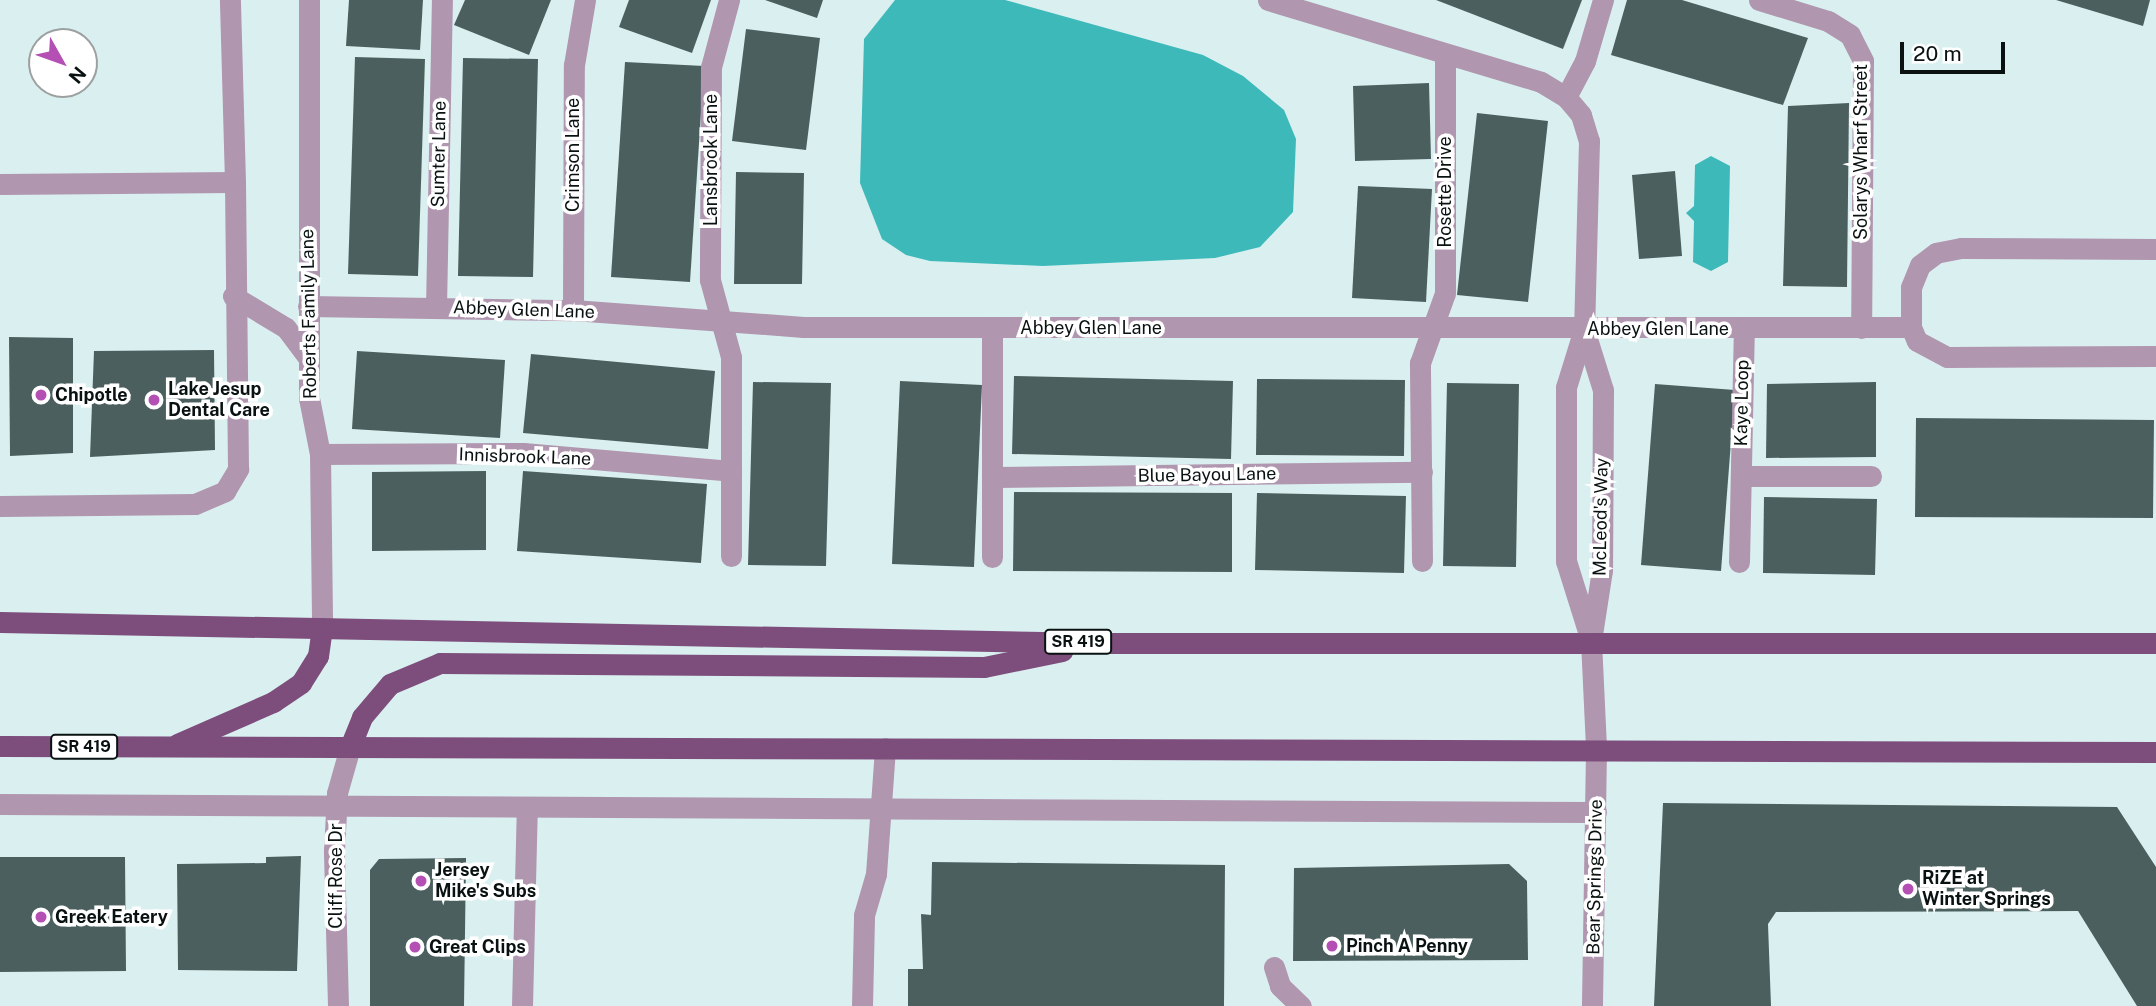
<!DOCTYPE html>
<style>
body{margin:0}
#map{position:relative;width:2156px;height:1006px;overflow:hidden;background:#daf0f0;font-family:"Public Sans",sans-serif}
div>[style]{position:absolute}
.water>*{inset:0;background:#3db9ba}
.building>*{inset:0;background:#4c5f5f}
.minor>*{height:21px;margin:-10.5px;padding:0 10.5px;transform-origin:10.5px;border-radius:10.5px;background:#b096af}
.major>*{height:21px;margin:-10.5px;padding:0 10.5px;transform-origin:10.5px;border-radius:10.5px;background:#7d4e7c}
.dots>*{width:19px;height:19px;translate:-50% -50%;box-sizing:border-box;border:4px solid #fff;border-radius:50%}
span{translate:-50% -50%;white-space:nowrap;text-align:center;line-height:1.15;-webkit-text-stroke:7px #fff;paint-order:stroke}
.shield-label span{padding:2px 5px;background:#fff;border:2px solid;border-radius:5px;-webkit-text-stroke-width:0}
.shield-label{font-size:16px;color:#091111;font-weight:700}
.street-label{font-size:18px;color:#091111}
.poi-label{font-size:18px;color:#091111;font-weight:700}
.left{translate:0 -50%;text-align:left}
.north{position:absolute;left:28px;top:28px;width:70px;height:70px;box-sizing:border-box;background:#fff;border:2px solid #9da0a0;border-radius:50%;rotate:130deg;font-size:19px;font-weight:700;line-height:28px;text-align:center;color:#091111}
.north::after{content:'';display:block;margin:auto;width:24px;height:32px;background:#b44fb4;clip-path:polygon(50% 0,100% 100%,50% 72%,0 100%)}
.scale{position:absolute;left:1900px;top:42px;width:105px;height:32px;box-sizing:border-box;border:4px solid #091111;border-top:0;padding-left:9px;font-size:21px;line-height:24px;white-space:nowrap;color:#091111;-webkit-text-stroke:5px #fff;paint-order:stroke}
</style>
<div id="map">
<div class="water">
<div style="clip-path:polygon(895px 0,1005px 0,1203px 55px,1243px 76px,1284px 110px,1296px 139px,1293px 212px,1260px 247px,1215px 258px,1043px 266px,930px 261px,906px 255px,882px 239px,860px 183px,864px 39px)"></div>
<div style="clip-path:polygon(1711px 156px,1730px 166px,1728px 262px,1711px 271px,1693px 262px,1694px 221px,1686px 213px,1694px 206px,1695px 165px)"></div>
</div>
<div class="building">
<div style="clip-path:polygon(349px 0,423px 0,420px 50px,346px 46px)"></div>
<div style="clip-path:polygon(465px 0,551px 0,529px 55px,454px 25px)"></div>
<div style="clip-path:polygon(629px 0,711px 0,692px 53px,619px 27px)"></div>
<div style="clip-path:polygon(765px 0,823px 0,817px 18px)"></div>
<div style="clip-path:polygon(1436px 0,1582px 0,1563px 49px)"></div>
<div style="clip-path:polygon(1627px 0,1682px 0,1808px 38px,1783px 105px,1611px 55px)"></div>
<div style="clip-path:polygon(2056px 0,2150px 0,2143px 26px)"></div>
<div style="clip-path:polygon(746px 29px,820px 38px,806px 150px,732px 141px)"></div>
<div style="clip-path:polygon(355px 57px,425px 59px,418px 276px,348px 274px)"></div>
<div style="clip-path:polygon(463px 58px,538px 59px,533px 277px,458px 276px)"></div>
<div style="clip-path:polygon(625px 62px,704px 66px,690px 282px,611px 277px)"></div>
<div style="clip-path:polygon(1429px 83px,1431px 159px,1355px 161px,1353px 86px)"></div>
<div style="clip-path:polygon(1849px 103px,1847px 287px,1783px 286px,1788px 106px)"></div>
<div style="clip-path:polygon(1477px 113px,1548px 121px,1528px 302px,1457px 295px)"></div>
<div style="clip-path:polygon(1675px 171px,1682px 256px,1639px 259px,1632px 175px)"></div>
<div style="clip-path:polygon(736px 172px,804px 173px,802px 284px,734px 284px)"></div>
<div style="clip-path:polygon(1358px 186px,1432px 189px,1426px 302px,1352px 298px)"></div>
<div style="clip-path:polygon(9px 337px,73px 338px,73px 453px,10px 456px)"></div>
<div style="clip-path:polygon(214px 350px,215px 450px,90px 457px,94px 351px)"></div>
<div style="clip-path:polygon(357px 351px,505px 360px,500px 438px,352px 429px)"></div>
<div style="clip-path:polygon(531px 354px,715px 371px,708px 449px,523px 433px)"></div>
<div style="clip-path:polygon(1014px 376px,1233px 381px,1231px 459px,1012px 454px)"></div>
<div style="clip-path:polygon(1257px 379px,1405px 380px,1404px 456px,1256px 455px)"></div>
<div style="clip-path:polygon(900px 381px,982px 385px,974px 567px,892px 564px)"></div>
<div style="clip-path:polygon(753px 382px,831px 383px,826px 566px,748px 565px)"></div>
<div style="clip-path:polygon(1876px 382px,1876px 457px,1766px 458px,1767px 384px)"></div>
<div style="clip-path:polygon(1447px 383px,1519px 384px,1516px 567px,1443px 566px)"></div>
<div style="clip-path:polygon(1655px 384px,1735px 390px,1721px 571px,1641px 565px)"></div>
<div style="clip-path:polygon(1916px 418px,2154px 420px,2153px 518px,1915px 517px)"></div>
<div style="clip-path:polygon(486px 471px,486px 550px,372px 551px,372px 472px)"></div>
<div style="clip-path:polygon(523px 471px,707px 484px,701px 563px,517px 551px)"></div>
<div style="clip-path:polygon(1014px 492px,1232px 493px,1232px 572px,1013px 571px)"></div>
<div style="clip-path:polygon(1257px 493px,1406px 496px,1404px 573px,1255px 570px)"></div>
<div style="clip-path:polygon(1764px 497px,1877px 499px,1875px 575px,1763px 573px)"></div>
<div style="clip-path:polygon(1663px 803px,2117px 807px,2156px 867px,2156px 1006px,2137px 1006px,2078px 911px,1776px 912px,1768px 924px,1771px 1006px,1654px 1006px)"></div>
<div style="clip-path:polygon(301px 856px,297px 971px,178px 970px,177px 864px,266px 863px,266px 857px)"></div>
<div style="clip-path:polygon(0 857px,125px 857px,126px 971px,0 972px)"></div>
<div style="clip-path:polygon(466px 858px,464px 1006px,370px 1006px,370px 870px,379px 859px)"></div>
<div style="clip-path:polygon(932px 862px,1225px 865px,1224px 1006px,908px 1006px,908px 969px,923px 969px,921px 914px,931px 915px)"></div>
<div style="clip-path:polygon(1509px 864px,1527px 881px,1528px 960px,1293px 961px,1294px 868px)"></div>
</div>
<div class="minor">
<div style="left:309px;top:0;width:398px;rotate:90deg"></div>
<div style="left:309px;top:398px;width:57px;rotate:78.9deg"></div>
<div style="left:320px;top:454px;width:174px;rotate:89.3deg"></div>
<div style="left:729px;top:0;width:69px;rotate:105deg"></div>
<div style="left:711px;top:67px;width:213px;rotate:90.3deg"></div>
<div style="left:710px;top:280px;width:80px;rotate:74.7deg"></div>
<div style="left:731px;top:357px;width:199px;rotate:90deg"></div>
<div style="left:1268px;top:0;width:285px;rotate:16.7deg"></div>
<div style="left:1541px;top:82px;width:29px;rotate:31deg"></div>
<div style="left:1566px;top:97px;width:23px;rotate:50deg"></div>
<div style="left:1581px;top:115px;width:27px;rotate:73deg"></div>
<div style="left:1589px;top:141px;width:188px;rotate:91.5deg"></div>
<div style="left:1584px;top:329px;width:61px;rotate:107.2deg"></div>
<div style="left:1566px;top:387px;width:174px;rotate:90deg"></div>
<div style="left:1566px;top:561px;width:84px;rotate:72.6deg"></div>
<div style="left:1759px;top:0;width:72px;rotate:16.9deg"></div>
<div style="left:1828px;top:21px;width:26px;rotate:32deg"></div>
<div style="left:1850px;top:35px;width:29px;rotate:63deg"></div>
<div style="left:1863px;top:61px;width:267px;rotate:90.4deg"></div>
<div style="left:1566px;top:97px;width:41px;rotate:-62.2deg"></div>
<div style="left:1585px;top:61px;width:64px;rotate:-73.6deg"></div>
<div style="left:0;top:184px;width:235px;rotate:-0.5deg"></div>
<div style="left:235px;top:182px;width:182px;rotate:-91.6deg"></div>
<div style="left:2156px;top:249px;width:195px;rotate:-179.7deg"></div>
<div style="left:1961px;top:248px;width:25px;rotate:169deg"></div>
<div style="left:1936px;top:253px;width:20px;rotate:143deg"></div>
<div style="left:1920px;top:265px;width:24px;rotate:112deg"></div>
<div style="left:1911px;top:287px;width:40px;rotate:90deg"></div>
<div style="left:1911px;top:327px;width:15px;rotate:67deg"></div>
<div style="left:1917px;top:341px;width:34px;rotate:28deg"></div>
<div style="left:1947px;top:357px;width:209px;rotate:-0.3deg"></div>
<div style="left:233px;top:296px;width:62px;rotate:31.1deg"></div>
<div style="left:286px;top:328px;width:38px;rotate:53deg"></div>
<div style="left:308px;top:306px;width:265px;rotate:0.9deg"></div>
<div style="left:573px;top:310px;width:231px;rotate:4.2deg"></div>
<div style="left:803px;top:327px;width:1108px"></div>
<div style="left:436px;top:308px;width:308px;rotate:-88.9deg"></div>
<div style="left:573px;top:310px;width:245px;rotate:-89.8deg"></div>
<div style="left:574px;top:65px;width:66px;rotate:-80.4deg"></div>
<div style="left:1584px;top:329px;width:64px;rotate:72.7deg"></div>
<div style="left:1603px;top:390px;width:180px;rotate:90.3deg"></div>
<div style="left:1602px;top:570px;width:72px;rotate:98.8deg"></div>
<div style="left:1591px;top:641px;width:108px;rotate:87.3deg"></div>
<div style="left:1596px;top:749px;width:257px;rotate:90.9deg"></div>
<div style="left:320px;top:454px;width:203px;rotate:-0.3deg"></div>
<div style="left:523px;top:453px;width:209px;rotate:4.9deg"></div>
<div style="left:1741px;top:476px;width:130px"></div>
<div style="left:992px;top:477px;width:430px;rotate:-0.7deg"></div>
<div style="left:0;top:506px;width:195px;rotate:-0.6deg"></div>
<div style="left:195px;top:504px;width:33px;rotate:-23deg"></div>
<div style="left:225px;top:491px;width:26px;rotate:-59deg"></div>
<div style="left:238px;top:469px;width:287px;rotate:-90.6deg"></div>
<div style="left:992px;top:557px;width:229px;rotate:-90deg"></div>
<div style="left:1422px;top:561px;width:198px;rotate:-90.6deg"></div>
<div style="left:1420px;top:363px;width:74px;rotate:-70.3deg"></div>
<div style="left:1445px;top:293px;width:239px;rotate:-90deg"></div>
<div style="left:1739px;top:562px;width:233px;rotate:-88.8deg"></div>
<div style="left:0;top:804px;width:1596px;rotate:0.29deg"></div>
<div style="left:1274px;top:967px;width:20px;rotate:72deg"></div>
<div style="left:1280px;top:986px;width:29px;rotate:44deg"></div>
<div style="left:338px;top:1006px;width:155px;rotate:-91.5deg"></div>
<div style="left:334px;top:851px;width:58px;rotate:-87deg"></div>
<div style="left:337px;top:793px;width:48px;rotate:-74.2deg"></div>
<div style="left:522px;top:1006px;width:199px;rotate:-88.6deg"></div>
<div style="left:862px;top:1006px;width:91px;rotate:-88.7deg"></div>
<div style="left:864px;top:915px;width:43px;rotate:-73.7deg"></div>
<div style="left:876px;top:874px;width:126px;rotate:-85.9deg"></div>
</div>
<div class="major">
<div style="left:0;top:622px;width:1098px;rotate:1.1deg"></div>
<div style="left:1098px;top:643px;width:1058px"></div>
<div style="left:177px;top:744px;width:105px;rotate:-23.6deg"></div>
<div style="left:273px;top:702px;width:34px;rotate:-34deg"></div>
<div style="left:301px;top:683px;width:32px;rotate:-58deg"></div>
<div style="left:318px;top:656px;width:28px;rotate:-82deg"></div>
<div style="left:0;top:746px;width:2156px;rotate:0.16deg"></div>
<div style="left:350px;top:747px;width:32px;rotate:-68deg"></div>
<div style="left:362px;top:717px;width:43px;rotate:-49.7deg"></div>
<div style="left:390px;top:684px;width:54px;rotate:-22.8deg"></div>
<div style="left:440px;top:663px;width:544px;rotate:0.42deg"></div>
<div style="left:984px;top:667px;width:80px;rotate:-11.6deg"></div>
</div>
<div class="dots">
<div style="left:41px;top:395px;background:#b44fb4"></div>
<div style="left:154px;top:400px;background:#b44fb4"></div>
<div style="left:421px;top:881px;background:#b44fb4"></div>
<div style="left:1908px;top:889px;background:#b44fb4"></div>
<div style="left:41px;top:917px;background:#b44fb4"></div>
<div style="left:1332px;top:946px;background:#b44fb4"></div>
<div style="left:415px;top:947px;background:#b44fb4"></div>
</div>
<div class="shield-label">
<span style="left:1078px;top:642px">SR 419</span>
<span style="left:84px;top:747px">SR 419</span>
</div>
<div class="street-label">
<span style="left:1861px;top:152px;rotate:-90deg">Solarys Wharf Street</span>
<span style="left:439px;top:154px;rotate:-89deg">Sumter Lane</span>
<span style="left:573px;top:155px;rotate:-90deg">Crimson Lane</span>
<span style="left:711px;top:160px;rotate:-90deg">Lansbrook Lane</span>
<span style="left:1445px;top:192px;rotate:-90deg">Rosette Drive</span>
<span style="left:524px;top:310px;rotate:2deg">Abbey Glen Lane</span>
<span style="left:309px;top:314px;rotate:-91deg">Roberts Family Lane</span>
<span style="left:1091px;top:328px">Abbey Glen Lane</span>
<span style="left:1658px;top:329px">Abbey Glen Lane</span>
<span style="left:1742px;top:403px;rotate:-89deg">Kaye Loop</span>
<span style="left:525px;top:457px;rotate:2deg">Innisbrook Lane</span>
<span style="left:1207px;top:475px;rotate:-1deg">Blue Bayou Lane</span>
<span style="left:1601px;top:517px;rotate:-89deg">McLeod's Way</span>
<span style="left:336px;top:876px;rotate:-90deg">Cliff Rose Dr</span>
<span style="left:1595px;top:877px;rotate:-89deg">Bear Springs Drive</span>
</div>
<div class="poi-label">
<span class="left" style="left:168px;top:400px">Lake Jesup<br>Dental Care</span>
<span class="left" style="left:55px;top:395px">Chipotle</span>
<span class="left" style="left:435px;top:881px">Jersey<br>Mike's Subs</span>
<span class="left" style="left:1922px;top:889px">RiZE at<br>Winter Springs</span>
<span class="left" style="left:55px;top:917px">Greek Eatery</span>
<span class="left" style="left:1346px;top:946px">Pinch A Penny</span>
<span class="left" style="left:429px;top:947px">Great Clips</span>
</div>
<div class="north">N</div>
<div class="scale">20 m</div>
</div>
